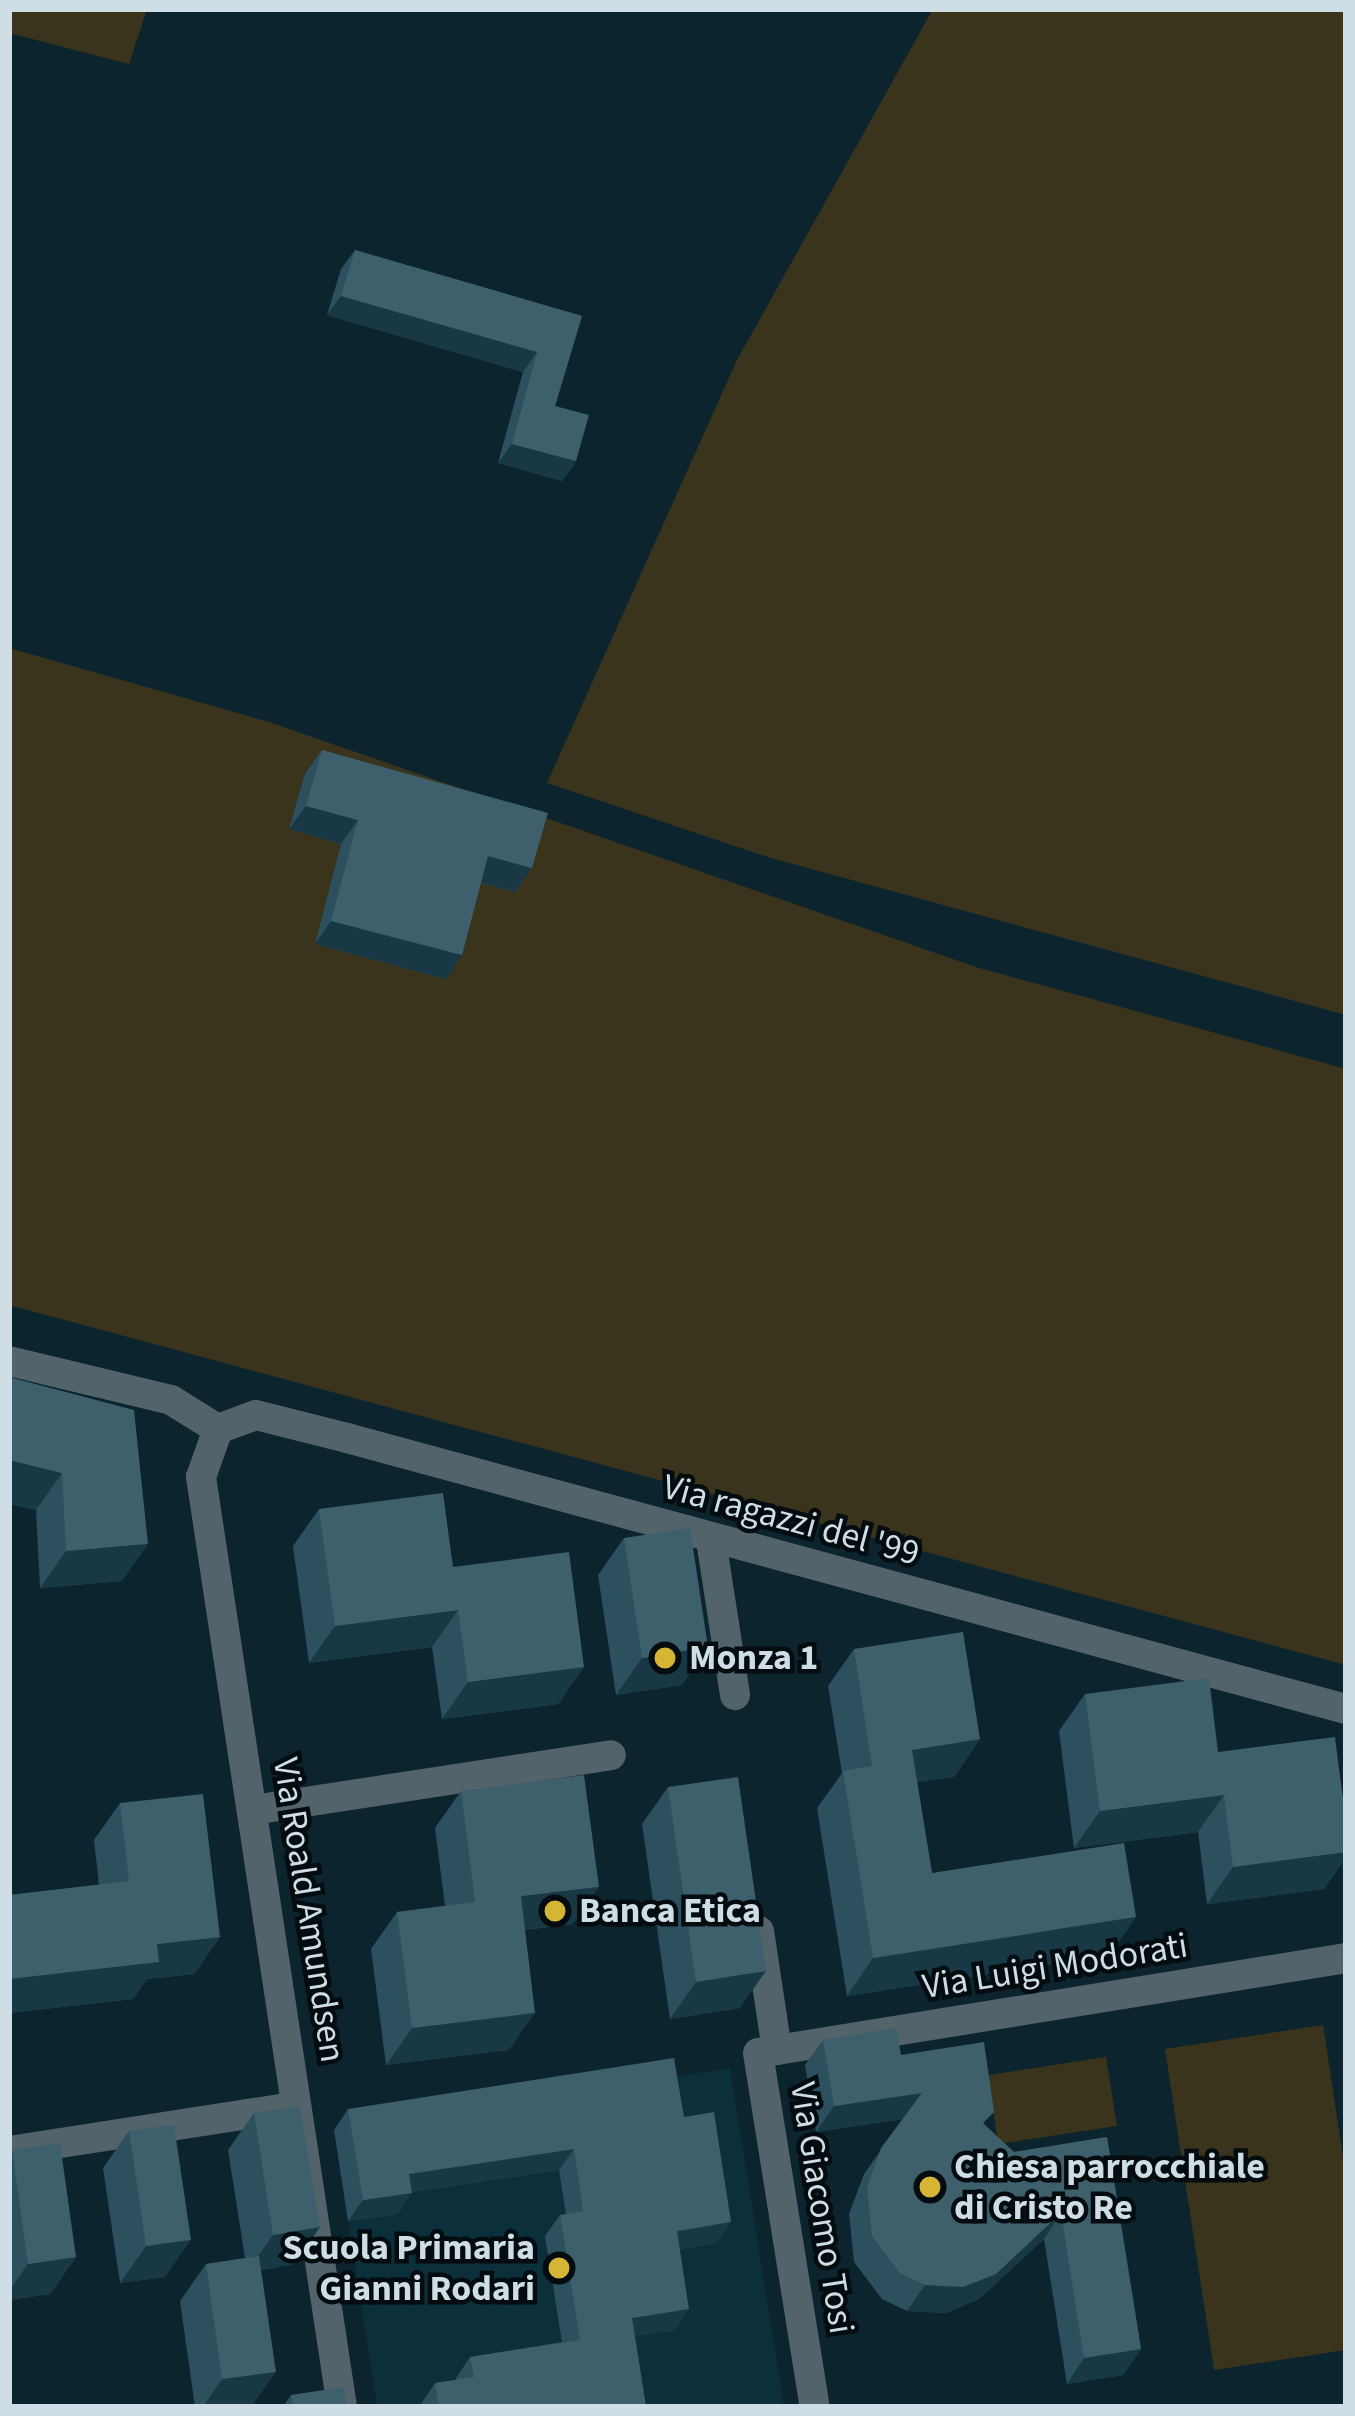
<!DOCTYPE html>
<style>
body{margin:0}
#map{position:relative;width:1355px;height:2416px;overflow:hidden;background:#0b242e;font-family:"Source Sans 3",sans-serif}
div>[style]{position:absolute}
.built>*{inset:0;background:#0b2f3b}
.green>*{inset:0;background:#3b341d}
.minor>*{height:30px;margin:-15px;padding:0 15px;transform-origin:15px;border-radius:15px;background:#53636a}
.wall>*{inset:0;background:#2c505e}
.shaded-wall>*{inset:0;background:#183845}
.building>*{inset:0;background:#3e5f6c}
.dots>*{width:33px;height:33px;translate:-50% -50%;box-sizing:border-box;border:6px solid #040c10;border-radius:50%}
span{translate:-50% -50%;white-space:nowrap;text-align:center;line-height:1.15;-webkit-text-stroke:9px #040c10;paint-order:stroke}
.street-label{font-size:36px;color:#cfdde4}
.poi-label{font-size:36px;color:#cfdde4;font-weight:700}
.left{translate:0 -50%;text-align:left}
.right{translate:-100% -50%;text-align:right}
.frame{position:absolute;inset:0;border:12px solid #cfdde4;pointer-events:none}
</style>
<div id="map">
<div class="built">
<div style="clip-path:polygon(730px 2068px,784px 2407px,377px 2407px,334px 2130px)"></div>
</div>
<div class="green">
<div style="clip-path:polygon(9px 9px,147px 9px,129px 64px,9px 33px)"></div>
<div style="clip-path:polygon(933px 9px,1346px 9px,1346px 1015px,771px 858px,547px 783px,737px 360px)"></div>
<div style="clip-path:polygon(9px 648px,269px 722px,976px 967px,1346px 1069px,1346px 1665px,9px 1305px)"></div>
<div style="clip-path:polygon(1323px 2025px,1346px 2177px,1346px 2350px,1214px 2370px,1165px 2049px)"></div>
<div style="clip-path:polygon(1106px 2057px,1117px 2126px,998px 2144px,988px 2075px)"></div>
</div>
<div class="minor">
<div style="left:9px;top:1361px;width:167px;rotate:13.5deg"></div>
<div style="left:171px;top:1400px;width:55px;rotate:31.7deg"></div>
<div style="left:711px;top:1540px;width:157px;rotate:81.2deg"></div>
<div style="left:253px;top:1810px;width:362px;rotate:-8.7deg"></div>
<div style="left:759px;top:1931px;width:120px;rotate:81.4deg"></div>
<div style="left:777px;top:2050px;width:19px;rotate:171deg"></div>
<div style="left:758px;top:2053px;width:359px;rotate:80.9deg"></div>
<div style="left:777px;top:2050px;width:576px;rotate:-9.18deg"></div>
<div style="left:9px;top:2151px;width:287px;rotate:-8.8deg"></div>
<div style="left:342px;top:2407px;width:941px;rotate:-98.62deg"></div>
<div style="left:201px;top:1477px;width:51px;rotate:-70.5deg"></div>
<div style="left:218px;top:1429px;width:40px;rotate:-20.2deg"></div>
<div style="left:256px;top:1415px;width:94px;rotate:14.2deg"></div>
<div style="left:347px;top:1438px;width:1035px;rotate:15.18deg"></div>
</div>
<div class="wall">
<div style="clip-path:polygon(355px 250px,582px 316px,555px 406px,576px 461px,562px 481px,498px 463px,523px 372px,327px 315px,341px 269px)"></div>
<div style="clip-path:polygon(322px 750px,532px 868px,515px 892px,481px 883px,462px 955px,446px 979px,315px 944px,341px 844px,289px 829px,305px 774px)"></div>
<div style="clip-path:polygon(9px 1377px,122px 1581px,40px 1588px,36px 1510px,9px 1504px)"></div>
<div style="clip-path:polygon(319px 1509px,453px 1567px,584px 1667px,558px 1704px,442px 1719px,432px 1647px,309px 1663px,293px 1546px)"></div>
<div style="clip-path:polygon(624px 1538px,682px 1685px,616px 1695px,598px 1575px)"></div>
<div style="clip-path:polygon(854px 1649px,980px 1739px,954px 1777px,917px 1782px,932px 1873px,1110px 1955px,847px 1996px,817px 1808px,842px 1773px,828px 1686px)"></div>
<div style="clip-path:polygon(1085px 1694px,1218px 1752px,1346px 1823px,1346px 1857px,1324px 1889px,1207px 1904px,1198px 1832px,1074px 1848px,1059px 1731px)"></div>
<div style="clip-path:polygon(668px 1787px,740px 2008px,670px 2019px,642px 1824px)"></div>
<div style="clip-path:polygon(461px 1791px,573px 1924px,525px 1930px,509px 2050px,386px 2065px,371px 1949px,397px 1912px,445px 1906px,435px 1828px)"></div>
<div style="clip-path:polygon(120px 1803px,220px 1937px,194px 1974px,147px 1979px,133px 1999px,9px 2013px,9px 1895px,99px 1885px,94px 1840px)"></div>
<div style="clip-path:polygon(823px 2040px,901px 2055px,1014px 2152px,1107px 2137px,1141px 2349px,1123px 2375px,1067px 2384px,1044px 2239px,979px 2299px,946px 2313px,907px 2311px,882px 2299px,854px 2262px,849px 2214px,864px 2174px,903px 2119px,816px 2132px,805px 2065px)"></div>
<div style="clip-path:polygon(348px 2109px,684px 2117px,717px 2243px,680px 2249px,675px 2330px,635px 2336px,646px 2407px,421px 2407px,421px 2404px,435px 2383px,456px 2380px,456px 2378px,470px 2357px,562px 2342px,545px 2236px,560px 2215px,566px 2214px,559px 2170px,412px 2192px,398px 2214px,348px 2221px,334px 2130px)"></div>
<div style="clip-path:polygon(254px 2113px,320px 2227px,294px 2264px,261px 2270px,251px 2407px,195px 2407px,180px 2301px,206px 2264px,245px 2258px,228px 2150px)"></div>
<div style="clip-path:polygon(129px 2131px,165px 2277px,120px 2283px,103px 2168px)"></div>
<div style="clip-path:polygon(12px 2150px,76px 2257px,50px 2294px,9px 2300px,9px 2154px)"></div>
<div style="clip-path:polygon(291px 2395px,347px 2407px,283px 2407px)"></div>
</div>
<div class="shaded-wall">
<div style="clip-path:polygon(341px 296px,537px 352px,523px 372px,327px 315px)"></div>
<div style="clip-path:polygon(512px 444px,576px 461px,562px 481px,498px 463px)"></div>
<div style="clip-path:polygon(306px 806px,358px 820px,341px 844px,289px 829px)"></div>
<div style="clip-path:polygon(488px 856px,532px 868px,515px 892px,472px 880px)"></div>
<div style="clip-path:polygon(331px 921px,462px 955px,446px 979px,315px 944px)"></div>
<div style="clip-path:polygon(9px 1460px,62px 1473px,36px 1510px,9px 1504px)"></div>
<div style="clip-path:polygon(148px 1544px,122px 1581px,40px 1588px,66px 1551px)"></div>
<div style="clip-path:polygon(458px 1610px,432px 1647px,309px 1663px,335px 1626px)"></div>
<div style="clip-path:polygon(708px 1647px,682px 1685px,616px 1695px,642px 1658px)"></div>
<div style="clip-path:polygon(584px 1667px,558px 1704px,442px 1719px,468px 1682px)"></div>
<div style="clip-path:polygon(980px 1739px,954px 1777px,886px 1787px,912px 1750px)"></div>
<div style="clip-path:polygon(1224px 1795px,1198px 1832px,1074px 1848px,1100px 1811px)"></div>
<div style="clip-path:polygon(1346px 1852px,1346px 1857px,1324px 1889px,1207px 1904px,1233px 1867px)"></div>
<div style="clip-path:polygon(599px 1887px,573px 1924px,495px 1933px,521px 1896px)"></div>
<div style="clip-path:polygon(1136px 1917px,1110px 1955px,847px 1996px,873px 1958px)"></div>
<div style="clip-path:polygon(220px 1937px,194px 1974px,147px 1979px,133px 1999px,9px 2013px,9px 1979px,157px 1944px)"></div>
<div style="clip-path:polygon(766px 1971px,740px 2008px,670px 2019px,696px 1982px)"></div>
<div style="clip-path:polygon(535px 2013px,509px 2050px,386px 2065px,412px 2028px)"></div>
<div style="clip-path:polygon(922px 2093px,904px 2119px,816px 2132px,834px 2106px)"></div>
<div style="clip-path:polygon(574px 2149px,559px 2170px,394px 2195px,409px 2174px)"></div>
<div style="clip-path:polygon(412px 2193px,398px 2214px,348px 2221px,363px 2200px)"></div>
<div style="clip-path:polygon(1061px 2213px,1044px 2239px,979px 2299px,946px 2313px,907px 2311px,925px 2285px)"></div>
<div style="clip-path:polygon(731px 2222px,717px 2243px,662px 2252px,677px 2231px)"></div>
<div style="clip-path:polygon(320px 2227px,294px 2264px,247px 2272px,273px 2235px)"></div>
<div style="clip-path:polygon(191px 2240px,165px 2277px,120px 2283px,146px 2246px)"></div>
<div style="clip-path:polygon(76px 2257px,50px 2294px,9px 2300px,9px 2291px,28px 2264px)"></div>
<div style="clip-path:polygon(689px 2309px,675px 2330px,618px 2339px,632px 2318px)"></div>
<div style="clip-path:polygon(1141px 2349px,1123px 2375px,1067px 2384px,1084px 2358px)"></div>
<div style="clip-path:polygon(276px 2372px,251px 2407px,203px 2407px,222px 2379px)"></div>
</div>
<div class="building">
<div style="clip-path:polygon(355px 250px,582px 316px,555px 406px,589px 415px,576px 461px,512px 444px,537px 352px,341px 296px)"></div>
<div style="clip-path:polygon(322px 750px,548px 813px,532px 868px,488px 856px,462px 955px,331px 921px,358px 820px,306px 806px)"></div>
<div style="clip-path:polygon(9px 1377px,134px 1410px,148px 1544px,66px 1551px,62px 1473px,9px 1460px)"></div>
<div style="clip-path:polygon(443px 1493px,453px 1567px,569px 1552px,584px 1667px,468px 1682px,458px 1610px,335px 1626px,319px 1509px)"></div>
<div style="clip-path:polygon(690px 1528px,708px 1647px,642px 1658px,624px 1538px)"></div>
<div style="clip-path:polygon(963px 1632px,980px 1739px,912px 1750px,932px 1873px,1124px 1843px,1136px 1917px,873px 1958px,843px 1771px,872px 1766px,854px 1649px)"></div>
<div style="clip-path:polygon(1209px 1678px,1218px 1752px,1335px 1737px,1346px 1823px,1346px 1852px,1233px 1867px,1224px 1795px,1100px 1811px,1085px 1694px)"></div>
<div style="clip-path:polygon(584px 1775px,599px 1887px,521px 1896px,535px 2013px,412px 2028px,397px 1912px,475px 1902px,461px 1791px)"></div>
<div style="clip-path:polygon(738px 1777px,766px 1971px,696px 1982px,668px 1787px)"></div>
<div style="clip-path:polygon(203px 1794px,220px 1937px,157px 1944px,159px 1962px,9px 1979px,9px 1895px,129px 1881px,120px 1803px)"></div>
<div style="clip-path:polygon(896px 2028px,901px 2055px,984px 2042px,994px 2112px,983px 2123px,1014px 2152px,1107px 2137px,1141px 2349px,1084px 2358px,1061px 2213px,996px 2274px,963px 2287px,925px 2285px,900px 2273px,872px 2236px,867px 2188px,881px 2148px,922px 2093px,834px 2106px,823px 2040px)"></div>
<div style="clip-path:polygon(674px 2058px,684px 2117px,714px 2112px,731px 2222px,677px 2231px,689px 2309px,632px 2318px,646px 2407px,427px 2407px,439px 2405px,435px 2383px,474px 2377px,470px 2357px,580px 2340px,560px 2215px,583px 2211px,574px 2149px,409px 2174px,412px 2193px,363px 2200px,348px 2109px)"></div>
<div style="clip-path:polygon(300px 2106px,320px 2227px,273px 2235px,254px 2113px)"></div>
<div style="clip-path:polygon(174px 2125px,191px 2240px,146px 2246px,129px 2131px)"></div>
<div style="clip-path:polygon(60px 2143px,76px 2257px,28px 2264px,12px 2150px)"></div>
<div style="clip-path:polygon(259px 2256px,276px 2372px,222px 2379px,206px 2264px)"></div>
<div style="clip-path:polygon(344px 2387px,347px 2407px,293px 2407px,291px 2395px)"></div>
</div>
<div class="dots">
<div style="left:665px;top:1658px;background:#d6b534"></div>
<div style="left:555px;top:1911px;background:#d6b534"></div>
<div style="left:930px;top:2187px;background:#d6b534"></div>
<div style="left:559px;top:2268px;background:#d6b534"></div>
</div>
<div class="street-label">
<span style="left:791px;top:1520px;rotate:15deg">Via ragazzi del '99</span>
<span style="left:309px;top:1910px;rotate:81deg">Via Roald Amundsen</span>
<span style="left:1055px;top:1966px;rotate:-9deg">Via Luigi Modorati</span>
<span style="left:822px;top:2208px;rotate:81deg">Via Giacomo Tosi</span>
</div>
<div class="poi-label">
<span class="left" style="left:689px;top:1658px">Monza 1</span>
<span class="left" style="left:579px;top:1911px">Banca Etica</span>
<span class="left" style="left:954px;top:2187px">Chiesa parrocchiale<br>di Cristo Re</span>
<span class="right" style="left:535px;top:2268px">Scuola Primaria<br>Gianni Rodari</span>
</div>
<div class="frame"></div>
</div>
